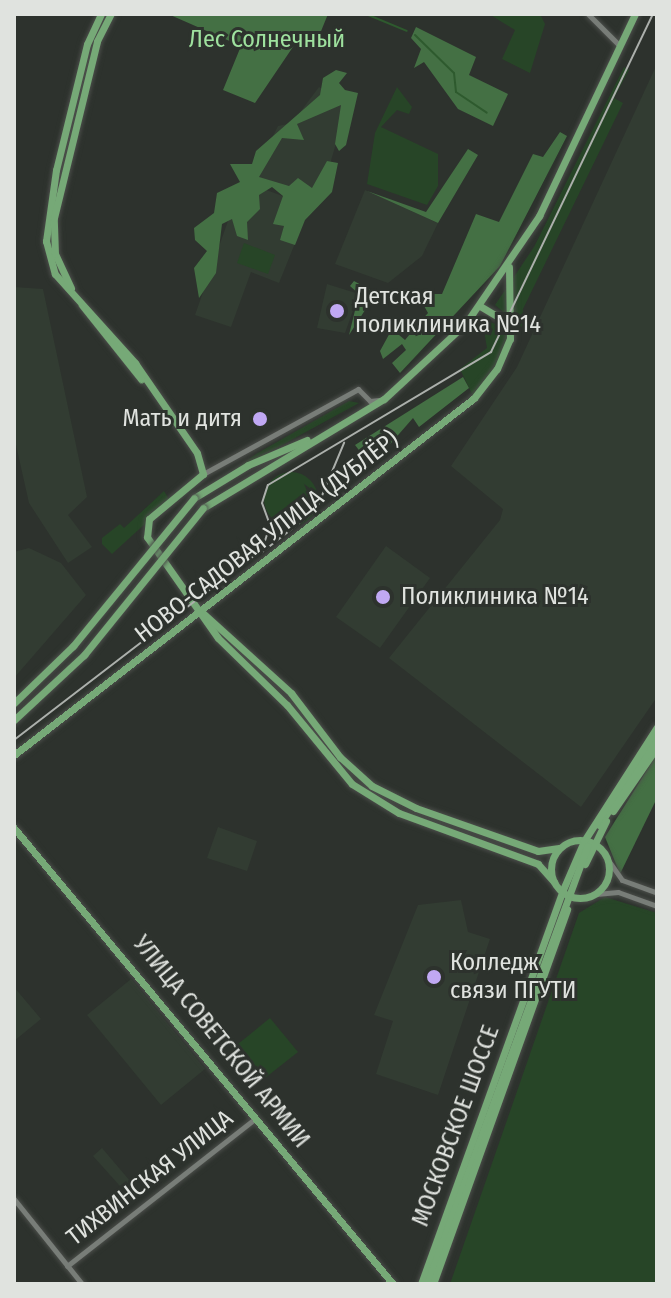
<!DOCTYPE html>
<meta charset="utf-8">
<style>
body{margin:0}
#map{position:relative;width:671px;height:1298px;overflow:hidden;background:#2d322d;font-family:"Fira Sans Condensed",sans-serif}
div>[style]{position:absolute}
.built>*{inset:0;background:#323c32}
.green>*{inset:0;background:#274527}
.round{border-radius:50%}
.forest>*{inset:0;background:#447044}
.stream>*{height:2px;margin:-1px;padding:0 1px;transform-origin:1px;border-radius:1px;background:#2e5a2e}
.roads{filter:drop-shadow(0 0 2px #4b4e4a) drop-shadow(0 0 2px #4b4e4a)}
.minor>*{height:5px;margin:-2.5px;padding:0 2.5px;transform-origin:2.5px;border-radius:2.5px;background:#787d78}
.major>*{height:7px;margin:-3.5px;padding:0 3.5px;transform-origin:3.5px;border-radius:3.5px;background:#76a977}
.major>.ring{margin:-3.5px;padding:0;box-sizing:content-box;background:none;border:7px solid #76a977;border-radius:50%}
.tram>*{height:2px;margin:-1px;padding:0 1px;transform-origin:1px;border-radius:1px;background:#acb0ac}
.bridges{filter:drop-shadow(0 0 2px #4b4e4a) drop-shadow(0 0 2px #4b4e4a)}
.major-bridge>*{height:7px;margin:-3.5px;padding:0 3.5px;transform-origin:3.5px;border-radius:3.5px;background:#76a977}
.dots>*{width:22px;height:22px;translate:-50% -50%;box-sizing:border-box;border:4px solid #2d322d;border-radius:50%}
span{translate:-50% -50%;white-space:nowrap;text-align:center;line-height:1.15;-webkit-text-stroke:6px #2d322d;paint-order:stroke}
.park-label{font-size:24px;color:#9ee19e}
.poi-label{font-size:24px;color:#e0e3df}
.left{translate:0 -50%;text-align:left}
.right{translate:-100% -50%;text-align:right}
.street-label{font-size:24px;color:#e0e3df}
.frame{position:absolute;inset:0;border:16px solid #e0e3df;pointer-events:none}
</style>
<div id="map">
<div class="built">
<div style="clip-path:polygon(657px 64px,657px 697px,581px 807px,389px 658px,500px 520px,503px 509px,451px 466px,517px 367px)"></div>
<div style="clip-path:polygon(319px 87px,347px 105px,320px 199px,252px 178px,278px 126px,292px 123px)"></div>
<div style="clip-path:polygon(242px 181px,310px 206px,279px 283px,251px 272px,231px 327px,195px 315px)"></div>
<div style="clip-path:polygon(365px 190px,438px 223px,422px 256px,388px 283px,335px 264px)"></div>
<div style="clip-path:polygon(327px 284px,359px 294px,345px 333px,317px 328px)"></div>
<div style="clip-path:polygon(14px 287px,43px 289px,87px 497px,68px 515px,92px 547px,68px 563px,29px 503px,14px 436px)"></div>
<div style="clip-path:polygon(386px 546px,430px 578px,380px 648px,336px 617px)"></div>
<div style="clip-path:polygon(29px 548px,61px 563px,86px 595px,14px 678px,14px 552px)"></div>
<div style="clip-path:polygon(218px 827px,257px 841px,247px 871px,207px 858px)"></div>
<div style="clip-path:polygon(461px 900px,468px 932px,490px 939px,438px 1095px,376px 1074px,393px 1021px,374px 1015px,418px 905px)"></div>
<div style="clip-path:polygon(131px 979px,205px 1069px,161px 1105px,87px 1015px)"></div>
<div style="clip-path:polygon(14px 987px,41px 1019px,14px 1041px)"></div>
<div style="clip-path:polygon(102px 1148px,136px 1188px,128px 1195px,93px 1156px)"></div>
</div>
<div class="green">
<div style="clip-path:polygon(489px 14px,540px 14px,545px 24px,530px 73px,502px 59px,515px 30px)"></div>
<div style="clip-path:polygon(624px 67px,629px 70px,614px 98px,623px 103px,523px 309px,522px 327px,495px 305px,534px 247px)"></div>
<div style="clip-path:polygon(397px 87px,412px 107px,409px 114px,397px 110px,381px 127px,438px 154px,438px 186px,427px 205px,367px 184px,375px 133px)"></div>
<div style="clip-path:polygon(244px 243px,275px 255px,268px 274px,237px 263px)"></div>
<div style="clip-path:polygon(482px 319px,511px 330px,502px 358px,474px 398px,460px 369px,487px 348px)"></div>
<div style="clip-path:polygon(349px 401px,359px 403px,229px 474px,256px 454px)"></div>
<div class="round" style="left:264px;top:472px;width:54px;height:54px"></div>
<div style="clip-path:polygon(164px 491px,170px 501px,112px 554px,102px 544px,102px 538px,120px 524px,124px 528px)"></div>
<div style="clip-path:polygon(605px 897px,657px 913px,657px 1284px,450px 1284px,579px 913px)"></div>
<div style="clip-path:polygon(270px 1018px,298px 1052px,265px 1078px,238px 1044px)"></div>
</div>
<div class="forest">
<div style="clip-path:polygon(168px 14px,328px 14px,315px 46px,299px 38px,255px 103px,223px 90px,241px 46px)"></div>
<div style="clip-path:polygon(416px 27px,476px 57px,469px 75px,508px 94px,493px 126px,458px 109px,424px 62px,414px 68px,421px 49px,411px 38px)"></div>
<div style="clip-path:polygon(336px 70px,347px 73px,339px 83px,345px 90px,358px 93px,346px 145px,339px 151px,335px 144px,341px 105px,297px 124px,304px 140px,282px 138px,259px 177px,289px 186px,298px 178px,312px 188px,327px 161px,338px 163px,332px 192px,305px 220px,295px 245px,280px 240px,284px 226px,273px 224px,283px 196px,272px 187px,259px 195px,260px 209px,247px 222px,248px 240px,237px 236px,232px 219px,222px 224px,216px 273px,199px 298px,194px 268px,207px 251px,195px 240px,194px 228px,214px 213px,217px 193px,240px 182px,230px 164px,252px 164px,256px 151px,320px 95px,323px 78px)"></div>
<div style="clip-path:polygon(560px 132px,567px 136px,500px 266px,400px 373px,392px 363px,406px 350px,402px 344px,383px 359px,380px 351px,392px 329px,405px 340px,419px 323px,428px 313px,423px 304px,429px 294px,442px 294px,476px 214px,499px 222px,533px 154px,543px 157px)"></div>
<div style="clip-path:polygon(468px 149px,478px 155px,438px 223px,367px 191px,426px 212px)"></div>
<div style="clip-path:polygon(354px 281px,376px 293px,349px 335px,359px 294px,350px 286px)"></div>
<div style="clip-path:polygon(463px 377px,469px 388px,419px 427px,413px 418px,371px 466px,355px 445px)"></div>
<div style="clip-path:polygon(657px 754px,657px 798px,620px 874px,605px 837px)"></div>
</div>
<div class="stream">
<div style="left:366px;top:14px;width:44px;rotate:22.5deg"></div>
<div style="left:415px;top:35px;width:54px;rotate:44.3deg"></div>
<div style="left:454px;top:73px;width:19px;rotate:84deg"></div>
<div style="left:456px;top:92px;width:37px;rotate:34deg"></div>
</div>
<div class="roads">
<div class="minor">
<div style="left:588px;top:14px;width:44px;rotate:45deg"></div>
<div style="left:203px;top:474px;width:177px;rotate:-28.7deg"></div>
<div style="left:358px;top:389px;width:17px;rotate:45deg"></div>
<div style="left:370px;top:401px;width:9px;rotate:-6deg"></div>
<div style="left:608px;top:860px;width:24px;rotate:55deg"></div>
<div style="left:622px;top:880px;width:37px;rotate:20deg"></div>
<div style="left:596px;top:894px;width:22px;rotate:-5deg"></div>
<div style="left:618px;top:892px;width:41px;rotate:19.7deg"></div>
<div style="left:14px;top:1199px;width:109px;rotate:51.3deg"></div>
<div style="left:67px;top:1266px;width:240px;rotate:-38.1deg"></div>
</div>
<div class="major">
<div style="left:101px;top:14px;width:33px;rotate:115deg"></div>
<div style="left:87px;top:44px;width:130px;rotate:103.8deg"></div>
<div style="left:56px;top:170px;width:72px;rotate:98deg"></div>
<div style="left:46px;top:241px;width:34px;rotate:75deg"></div>
<div style="left:55px;top:274px;width:120px;rotate:48deg"></div>
<div style="left:135px;top:363px;width:109px;rotate:55.4deg"></div>
<div style="left:197px;top:453px;width:22px;rotate:74deg"></div>
<div style="left:203px;top:474px;width:70px;rotate:140.2deg"></div>
<div style="left:149px;top:519px;width:18px;rotate:96deg"></div>
<div style="left:147px;top:537px;width:123px;rotate:54.9deg"></div>
<div style="left:218px;top:638px;width:96px;rotate:44.2deg"></div>
<div style="left:287px;top:705px;width:102px;rotate:50.6deg"></div>
<div style="left:352px;top:784px;width:55px;rotate:31.7deg"></div>
<div style="left:399px;top:813px;width:148px;rotate:20.1deg"></div>
<div style="left:538px;top:864px;width:24px;rotate:48deg"></div>
<div style="left:71px;top:288px;width:38px;rotate:-115deg"></div>
<div style="left:55px;top:254px;width:36px;rotate:-92deg"></div>
<div style="left:54px;top:218px;width:182px;rotate:-76.3deg"></div>
<div style="left:97px;top:41px;width:30px;rotate:-63deg"></div>
<div style="left:82px;top:305px;width:95px;rotate:51.4deg"></div>
<div style="left:480px;top:306px;width:37px;rotate:31deg"></div>
<div style="left:194px;top:498px;width:63px;rotate:-31.4deg"></div>
<div style="left:248px;top:465px;width:64px;rotate:-23deg"></div>
<div style="left:203px;top:508px;width:211px;rotate:-31.1deg"></div>
<div style="left:384px;top:399px;width:112px;rotate:-42.8deg"></div>
<div style="left:466px;top:323px;width:130px;rotate:-55.7deg"></div>
<div style="left:539px;top:216px;width:224px;rotate:-64.6deg"></div>
<div style="left:204px;top:614px;width:118px;rotate:42.2deg"></div>
<div style="left:291px;top:693px;width:81px;rotate:52.6deg"></div>
<div style="left:340px;top:757px;width:43px;rotate:42.2deg"></div>
<div style="left:372px;top:786px;width:49px;rotate:26.6deg"></div>
<div style="left:416px;top:808px;width:129px;rotate:19.4deg"></div>
<div style="left:538px;top:851px;width:21px;rotate:-8deg"></div>
<div style="left:14px;top:755px;width:582px;rotate:-37.81deg"></div>
<div style="left:474px;top:398px;width:37px;rotate:-52deg"></div>
<div style="left:497px;top:369px;width:33px;rotate:-67deg"></div>
<div style="left:510px;top:339px;width:72px;rotate:-90.8deg"></div>
<div style="left:613px;top:811px;width:78px;rotate:-55.5deg"></div>
<div style="left:599px;top:825px;width:105px;rotate:-56.3deg"></div>
<div style="left:14px;top:828px;width:593px;rotate:50.27deg"></div>
<div class="ring" style="left:551px;top:840px;width:51px;height:51px"></div>
<div style="left:585px;top:864px;width:48px;rotate:-64deg"></div>
<div style="left:421px;top:1284px;width:417px;rotate:-70.2deg"></div>
<div style="left:562px;top:892px;width:56px;rotate:-66.7deg"></div>
<div style="left:584px;top:841px;width:135px;rotate:-57.4deg"></div>
<div style="left:427px;top:1284px;width:466px;rotate:-69.9deg"></div>
<div style="left:433px;top:1284px;width:398px;rotate:-70.3deg"></div>
</div>
</div>
<div class="tram">
<div style="left:261px;top:553px;width:70px;rotate:-38deg"></div>
<div style="left:316px;top:510px;width:73px;rotate:-67.3deg"></div>
<div style="left:14px;top:740px;width:312px;rotate:-37.5deg"></div>
<div style="left:262px;top:550px;width:26px;rotate:-72deg"></div>
<div style="left:270px;top:525px;width:23px;rotate:-110deg"></div>
<div style="left:262px;top:503px;width:19px;rotate:-72deg"></div>
<div style="left:268px;top:485px;width:260px;rotate:-30.8deg"></div>
<div style="left:491px;top:352px;width:375px;rotate:-64.4deg"></div>
</div>
<div class="bridges">
<div class="major-bridge">
<div style="left:14px;top:703px;width:82px;rotate:-44deg"></div>
<div style="left:73px;top:646px;width:191px;rotate:-50.7deg"></div>
<div style="left:14px;top:720px;width:96px;rotate:-42.9deg"></div>
<div style="left:84px;top:655px;width:189px;rotate:-51deg"></div>
</div>
</div>
<div class="dots">
<div style="left:337px;top:311px;background:#c0a8f3"></div>
<div style="left:260px;top:419px;background:#c0a8f3"></div>
<div style="left:383px;top:597px;background:#c0a8f3"></div>
<div style="left:434px;top:977px;background:#c0a8f3"></div>
</div>
<div class="park-label">
<span style="left:267px;top:40px">Лес Солнечный</span>
</div>
<div class="poi-label">
<span class="left" style="left:355px;top:311px">Детская<br>поликлиника №14</span>
<span class="right" style="left:242px;top:419px">Мать и дитя</span>
<span class="left" style="left:401px;top:597px">Поликлиника №14</span>
<span class="left" style="left:450px;top:977px">Колледж<br>связи ПГУТИ</span>
</div>
<div class="street-label">
<span style="left:267px;top:537px;rotate:-38deg">НОВО-САДОВАЯ УЛИЦА (ДУБЛЁР)</span>
<span style="left:221px;top:1042px;rotate:51deg">УЛИЦА СОВЕТСКОЙ АРМИИ</span>
<span style="left:456px;top:1126px;rotate:-70deg">МОСКОВСКОЕ ШОССЕ</span>
<span style="left:150px;top:1178px;rotate:-38deg">ТИХВИНСКАЯ УЛИЦА</span>
</div>
<div class="frame"></div>
</div>
